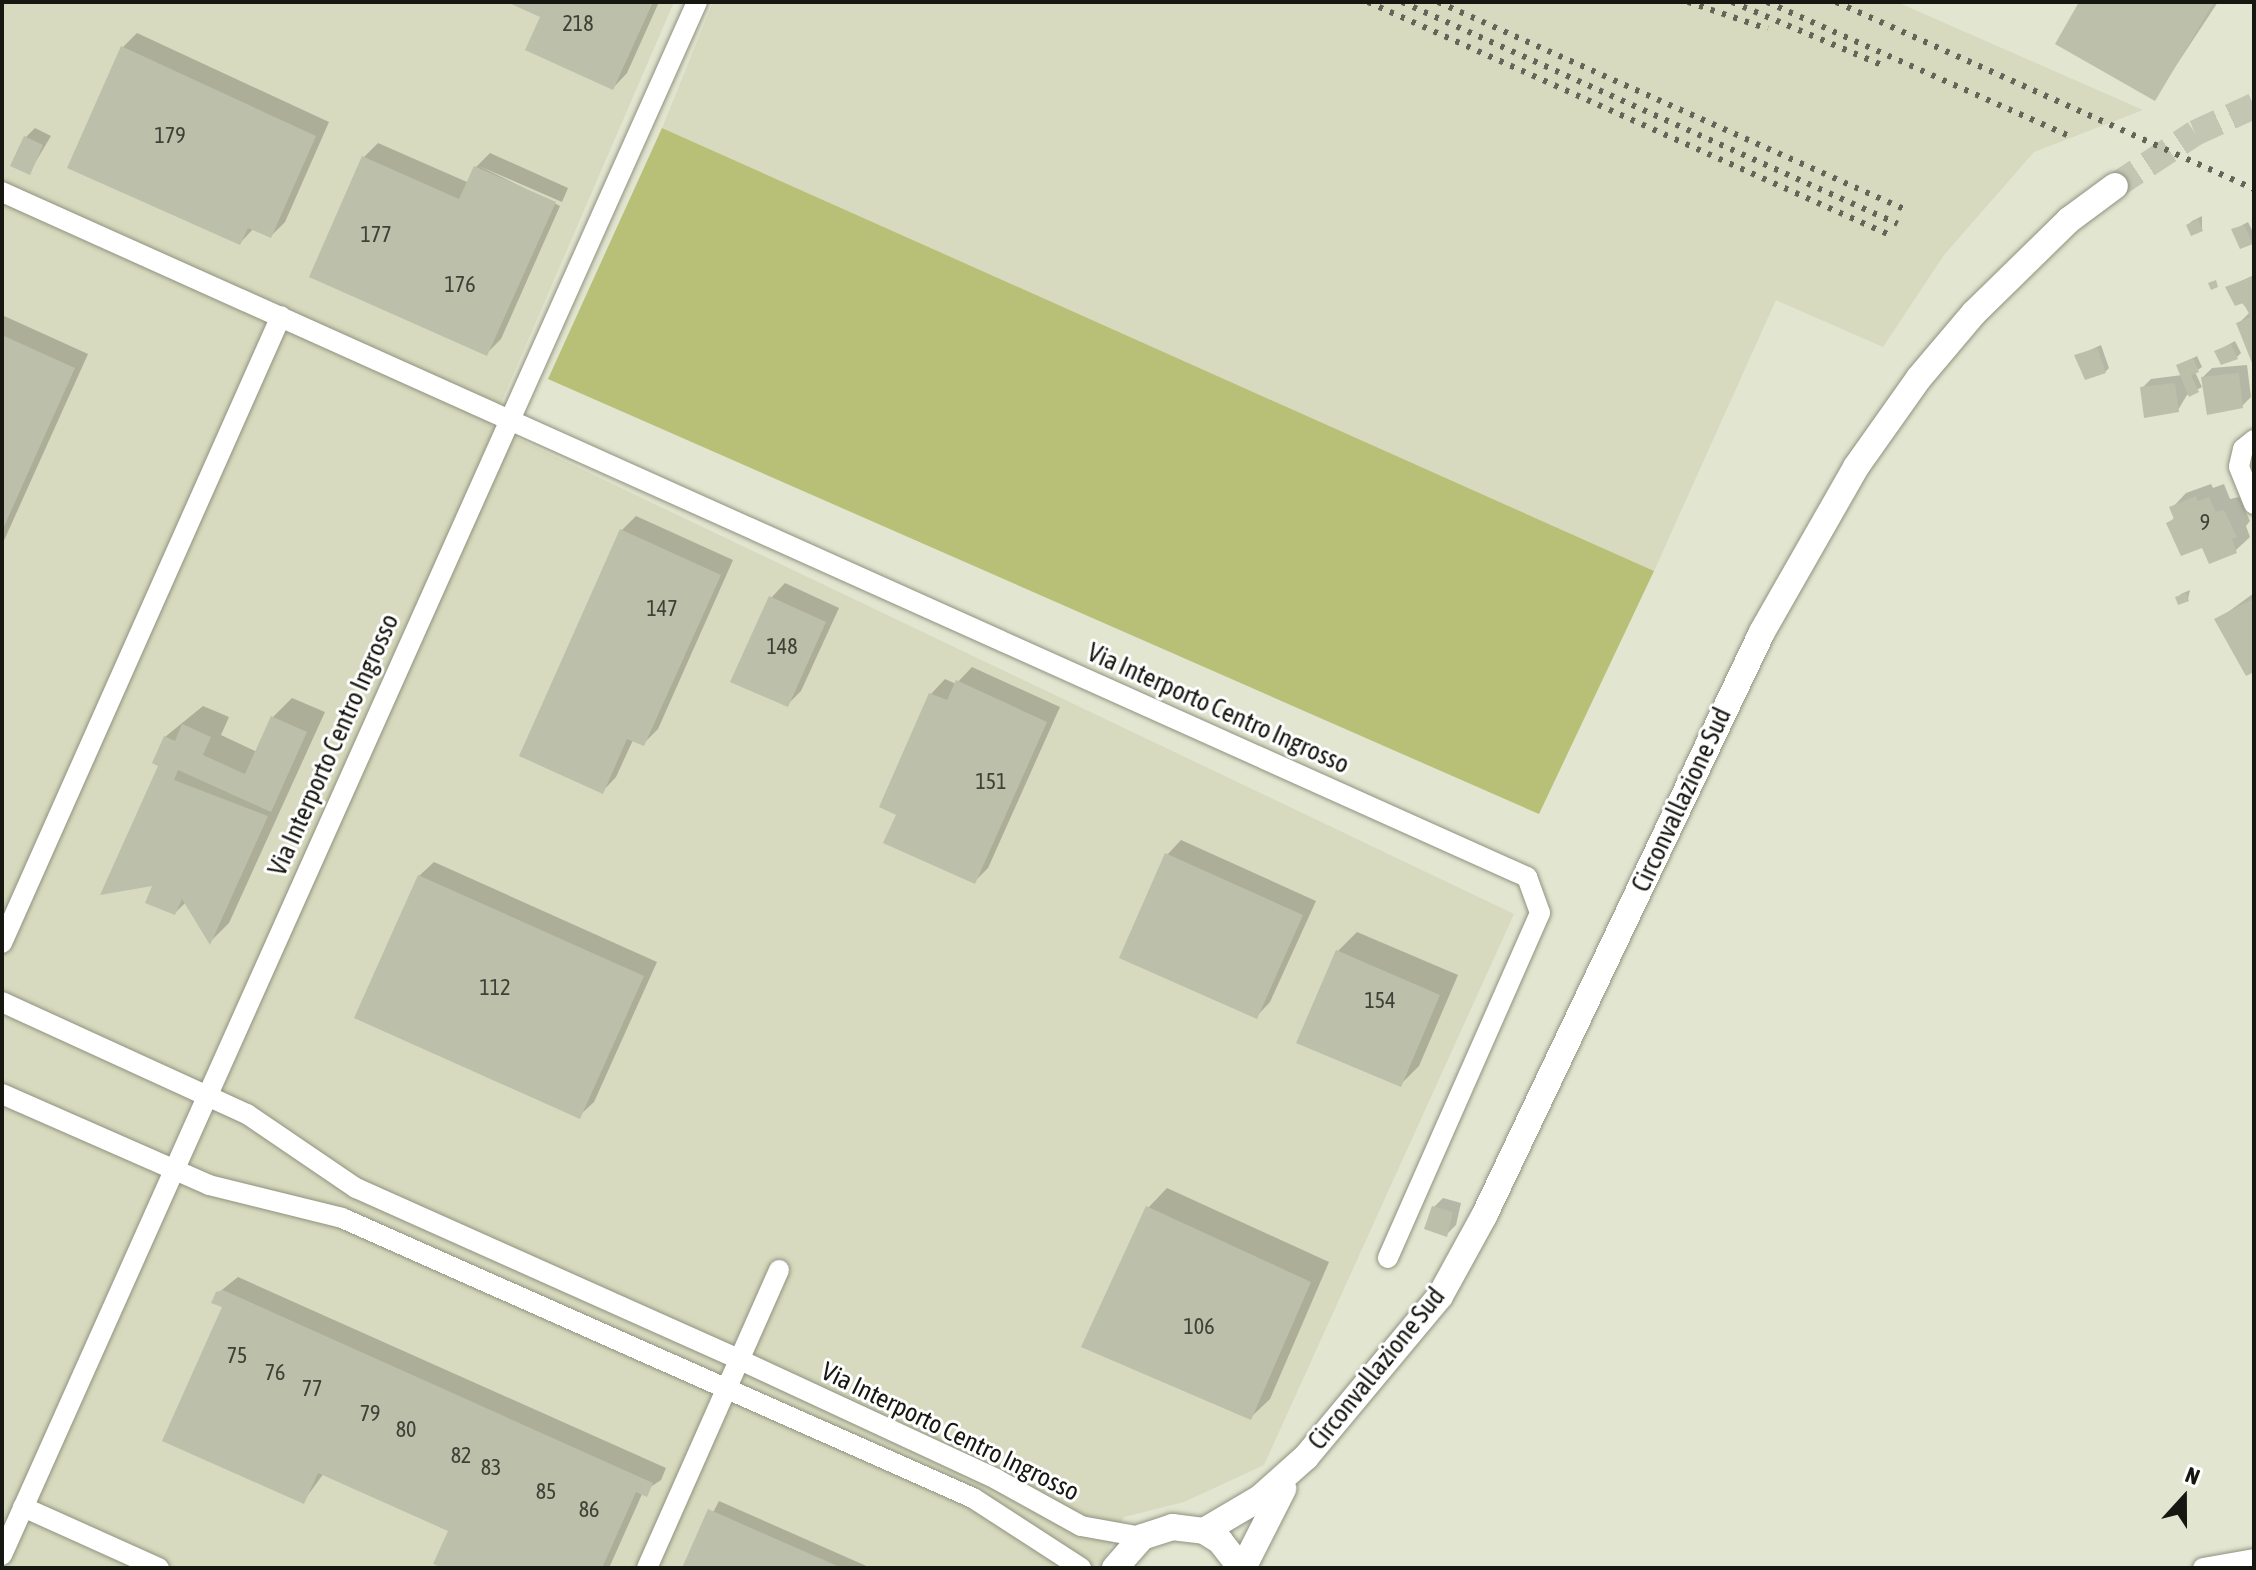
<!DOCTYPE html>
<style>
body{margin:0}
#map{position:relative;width:2256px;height:1570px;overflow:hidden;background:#e2e5d0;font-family:"Asap Condensed",sans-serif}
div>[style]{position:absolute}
.built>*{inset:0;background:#d7dabe}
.green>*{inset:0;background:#b8bf76}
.shadow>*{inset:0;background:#0003}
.building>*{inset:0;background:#bcbfaa}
.major-tunnel>*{height:26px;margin-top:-13px;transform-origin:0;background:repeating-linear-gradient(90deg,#c3c6b3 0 26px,transparent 0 39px)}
.roads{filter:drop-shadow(0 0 2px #90927f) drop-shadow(0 0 2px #90927f)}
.minor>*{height:20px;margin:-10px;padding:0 10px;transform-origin:10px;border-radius:10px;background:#fff}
.major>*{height:26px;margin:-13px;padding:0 13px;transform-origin:13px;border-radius:13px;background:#fff}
.rail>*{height:6px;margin-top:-3px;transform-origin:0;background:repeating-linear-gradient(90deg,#646559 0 4px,transparent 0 12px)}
span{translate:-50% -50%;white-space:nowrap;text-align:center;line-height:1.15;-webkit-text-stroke:6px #fff;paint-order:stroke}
.number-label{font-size:22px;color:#404136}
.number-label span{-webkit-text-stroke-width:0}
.street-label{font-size:26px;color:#161710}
.frame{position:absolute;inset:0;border:4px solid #161710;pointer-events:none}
.north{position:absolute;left:2144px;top:1458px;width:80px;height:80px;-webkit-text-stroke:6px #fff;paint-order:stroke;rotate:21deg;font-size:22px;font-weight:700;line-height:32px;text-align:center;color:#161710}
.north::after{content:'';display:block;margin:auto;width:28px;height:36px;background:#161710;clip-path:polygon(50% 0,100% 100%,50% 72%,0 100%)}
</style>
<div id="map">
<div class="built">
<div style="clip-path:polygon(2px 2px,674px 2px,491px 426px,1514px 914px,1264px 1465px,1184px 1502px,1124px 1517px,1100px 1568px,2px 1568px)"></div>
<div style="clip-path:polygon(713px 2px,1897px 2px,2143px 110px,2034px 152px,1944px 255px,1883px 347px,1776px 300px,1654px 571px,662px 128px)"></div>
</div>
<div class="green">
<div style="clip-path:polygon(662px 128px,1654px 571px,1539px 814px,548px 379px)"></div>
</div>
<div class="shadow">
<div style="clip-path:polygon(512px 2px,659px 2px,627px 73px,613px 88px,543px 16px)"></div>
<div style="clip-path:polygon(2081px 2px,2218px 2px,2154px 99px)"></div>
<div style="clip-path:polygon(137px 33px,329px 122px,285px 222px,271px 236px,254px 228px,240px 243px,122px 48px)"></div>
<div style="clip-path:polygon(35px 128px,51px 136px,29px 173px,26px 137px)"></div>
<div style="clip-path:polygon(378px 143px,467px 182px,476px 167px,490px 153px,568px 188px,562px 202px,479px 166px,560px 206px,501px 339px,487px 353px,364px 157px)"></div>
<div style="clip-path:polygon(2202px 216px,2202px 229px,2188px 225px,2192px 221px)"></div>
<div style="clip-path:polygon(2248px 222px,2254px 234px,2252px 242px,2233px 230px)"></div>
<div style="clip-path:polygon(2254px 275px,2254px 363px,2238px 324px,2250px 312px,2228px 287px)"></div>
<div style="clip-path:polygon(2px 315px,88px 354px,2px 545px)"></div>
<div style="clip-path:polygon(2235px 341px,2241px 353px,2237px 357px,2217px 351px)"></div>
<div style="clip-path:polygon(2101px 345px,2109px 368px,2105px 372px,2077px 356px)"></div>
<div style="clip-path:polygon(2197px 356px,2202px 367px,2195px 372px,2202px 387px,2187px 395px,2178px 410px,2142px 388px,2151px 379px,2182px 375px,2178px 366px)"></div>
<div style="clip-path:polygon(2247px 365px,2251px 397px,2242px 406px,2203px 377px,2212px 368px)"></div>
<div style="clip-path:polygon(2211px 484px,2213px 488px,2224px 484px,2230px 499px,2239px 497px,2250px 521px,2246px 526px,2250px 537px,2235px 551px,2203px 546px,2168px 524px,2175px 517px,2172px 508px,2186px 493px)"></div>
<div style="clip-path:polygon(636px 516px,733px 560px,658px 729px,643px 744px,633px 740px,616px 777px,602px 792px,622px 530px)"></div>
<div style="clip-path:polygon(785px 583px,839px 608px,801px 691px,787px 705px,771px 598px)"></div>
<div style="clip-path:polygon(2190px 590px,2188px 599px,2177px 598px,2181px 594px)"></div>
<div style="clip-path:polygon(2254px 593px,2254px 670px,2247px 673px,2217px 620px)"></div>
<div style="clip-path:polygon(972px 667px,1060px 707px,988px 868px,974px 882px,899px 814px,881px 806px,931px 694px,945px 679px,956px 684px)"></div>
<div style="clip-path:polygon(292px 698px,325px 712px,229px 923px,210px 942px,186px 902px,175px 913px,155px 884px,165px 737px,203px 706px,229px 717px,221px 735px,257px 752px,273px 717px)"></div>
<div style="clip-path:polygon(1181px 840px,1316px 901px,1270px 1002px,1256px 1017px,1167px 855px)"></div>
<div style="clip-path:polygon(434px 862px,657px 962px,594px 1102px,579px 1116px,419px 876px)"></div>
<div style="clip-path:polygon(1357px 932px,1458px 975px,1419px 1066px,1400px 1085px,1338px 951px)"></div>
<div style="clip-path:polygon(1167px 1188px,1329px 1262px,1270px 1399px,1250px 1418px,1148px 1208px)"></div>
<div style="clip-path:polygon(1443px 1198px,1461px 1203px,1456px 1225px,1447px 1234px,1434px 1207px)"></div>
<div style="clip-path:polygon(238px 1277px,666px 1468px,661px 1480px,643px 1492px,609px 1568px,448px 1568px,450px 1530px,324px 1473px,303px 1502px,218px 1293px)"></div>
<div style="clip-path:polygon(719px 1501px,871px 1568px,684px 1568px)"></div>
</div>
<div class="building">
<div style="clip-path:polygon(507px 2px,653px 2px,613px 90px,525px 50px,540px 17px)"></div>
<div style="clip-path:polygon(2079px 2px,2214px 2px,2155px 101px,2055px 44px)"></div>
<div style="clip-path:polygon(121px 46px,316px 136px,271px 238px,248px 228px,240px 245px,67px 168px)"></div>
<div style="clip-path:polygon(24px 136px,43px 145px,30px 175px,10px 166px)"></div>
<div style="clip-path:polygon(362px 156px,459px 199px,474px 166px,556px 202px,487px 356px,309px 277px)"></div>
<div style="clip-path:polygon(2198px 219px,2203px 231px,2191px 236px,2186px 225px)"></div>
<div style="clip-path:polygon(2244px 225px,2253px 244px,2240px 249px,2231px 229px)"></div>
<div style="clip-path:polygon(2254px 276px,2254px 368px,2236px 323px,2251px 317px,2243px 303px,2235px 306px,2225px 287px)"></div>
<div style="clip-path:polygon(2216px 280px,2218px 287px,2211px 290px,2208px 283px)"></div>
<div style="clip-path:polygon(2px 335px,75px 368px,2px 531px)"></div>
<div style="clip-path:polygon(2231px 344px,2238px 359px,2221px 365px,2214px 351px)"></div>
<div style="clip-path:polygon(2097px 348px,2106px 373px,2085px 380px,2074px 355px)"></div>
<div style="clip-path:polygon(2193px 358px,2199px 372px,2191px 375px,2199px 392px,2189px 397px,2176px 365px)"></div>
<div style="clip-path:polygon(2239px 373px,2243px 408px,2207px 415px,2201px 377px)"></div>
<div style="clip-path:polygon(2175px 383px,2179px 412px,2144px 418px,2140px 387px)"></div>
<div style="clip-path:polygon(2196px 496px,2198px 501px,2209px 497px,2216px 512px,2224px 510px,2237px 537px,2232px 539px,2237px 553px,2209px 564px,2202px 548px,2181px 556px,2166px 523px,2174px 519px,2169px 507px)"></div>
<div style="clip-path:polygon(620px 529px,721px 575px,644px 746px,627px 739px,603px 794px,519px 756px)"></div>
<div style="clip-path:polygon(2186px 593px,2189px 601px,2178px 605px,2175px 597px)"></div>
<div style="clip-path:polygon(769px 596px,826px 622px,788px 707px,730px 682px)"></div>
<div style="clip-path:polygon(2253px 599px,2254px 672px,2246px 676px,2214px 619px)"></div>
<div style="clip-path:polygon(956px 680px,1047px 722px,975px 884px,883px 843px,896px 815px,879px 807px,929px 693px,947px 700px)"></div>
<div style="clip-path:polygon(271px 716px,307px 732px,271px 812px,178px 770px,174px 780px,268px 816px,210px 945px,182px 899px,175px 915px,145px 903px,152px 886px,100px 895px,158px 766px,152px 763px,164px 736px,175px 741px,182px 724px,211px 737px,203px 755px,245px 774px)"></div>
<div style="clip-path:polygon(1165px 853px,1303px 915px,1257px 1019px,1119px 958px)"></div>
<div style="clip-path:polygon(418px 875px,644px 976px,580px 1119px,354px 1018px)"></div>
<div style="clip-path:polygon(1336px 950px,1440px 995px,1401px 1087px,1296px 1043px)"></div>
<div style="clip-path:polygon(1146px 1206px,1311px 1282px,1251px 1420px,1081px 1347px)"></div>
<div style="clip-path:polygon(1432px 1206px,1453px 1212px,1447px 1237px,1424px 1229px)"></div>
<div style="clip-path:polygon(223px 1290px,653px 1483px,647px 1497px,636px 1492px,602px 1568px,443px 1568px,433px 1564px,448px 1531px,318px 1473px,304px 1504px,162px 1441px,222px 1307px,211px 1303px,216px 1292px)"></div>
<div style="clip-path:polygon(708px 1509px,842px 1568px,682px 1568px)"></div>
</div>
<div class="major-tunnel">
<div style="left:2115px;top:186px;width:96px;rotate:-33.5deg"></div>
<div style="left:2195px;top:133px;width:65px;rotate:-24.6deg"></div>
</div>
<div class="roads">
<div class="minor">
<div style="left:2px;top:192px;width:1672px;rotate:24.19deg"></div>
<div style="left:1527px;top:877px;width:38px;rotate:70deg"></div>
<div style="left:1540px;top:913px;width:377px;rotate:113.8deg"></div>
<div style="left:2254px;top:440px;width:14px;rotate:141deg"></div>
<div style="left:2243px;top:449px;width:18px;rotate:103deg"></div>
<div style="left:2239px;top:467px;width:40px;rotate:68deg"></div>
<div style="left:2px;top:943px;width:686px;rotate:-66.01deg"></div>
<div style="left:2px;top:1002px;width:269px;rotate:24.6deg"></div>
<div style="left:247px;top:1114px;width:132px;rotate:34.2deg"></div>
<div style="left:356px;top:1188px;width:421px;rotate:24.1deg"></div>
<div style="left:740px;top:1360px;width:282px;rotate:24.9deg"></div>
<div style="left:996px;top:1479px;width:97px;rotate:28.9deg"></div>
<div style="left:1081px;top:1526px;width:62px;rotate:10.2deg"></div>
<div style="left:2px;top:1094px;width:226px;rotate:23.7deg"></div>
<div style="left:209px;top:1185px;width:137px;rotate:13.9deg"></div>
<div style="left:342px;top:1218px;width:690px;rotate:23.93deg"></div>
<div style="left:973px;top:1498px;width:129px;rotate:32.9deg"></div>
<div style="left:23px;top:1507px;width:149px;rotate:24.2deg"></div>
<div style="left:2px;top:1555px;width:1701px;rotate:-65.89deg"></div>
<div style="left:647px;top:1568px;width:326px;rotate:-66.1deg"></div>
<div style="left:2203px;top:1568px;width:52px;rotate:-10deg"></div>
</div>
<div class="major">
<div style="left:1204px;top:1531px;width:65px;rotate:-30.5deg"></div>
<div style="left:1260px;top:1498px;width:62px;rotate:-41.7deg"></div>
<div style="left:1306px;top:1457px;width:209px;rotate:-50.2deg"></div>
<div style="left:1440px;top:1296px;width:91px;rotate:-61.2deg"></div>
<div style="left:1484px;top:1216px;width:647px;rotate:-64.54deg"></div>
<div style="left:1762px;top:632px;width:190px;rotate:-60.3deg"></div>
<div style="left:1856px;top:467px;width:109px;rotate:-54.7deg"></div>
<div style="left:1919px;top:378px;width:85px;rotate:-49.8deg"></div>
<div style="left:1974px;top:313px;width:133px;rotate:-44.4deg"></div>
<div style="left:2069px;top:220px;width:57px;rotate:-36.5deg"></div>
<div style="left:1115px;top:1568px;width:41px;rotate:-48.9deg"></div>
<div style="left:1142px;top:1537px;width:32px;rotate:-18deg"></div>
<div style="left:1172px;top:1527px;width:32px;rotate:7deg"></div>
<div style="left:1204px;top:1531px;width:19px;rotate:32deg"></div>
<div style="left:1220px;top:1541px;width:34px;rotate:52deg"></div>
<div style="left:1243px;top:1568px;width:89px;rotate:-63.1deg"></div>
</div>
</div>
<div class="rail">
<div style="left:1368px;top:2px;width:574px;rotate:24.06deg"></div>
<div style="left:1402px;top:2px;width:543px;rotate:24.11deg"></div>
<div style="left:1438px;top:2px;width:510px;rotate:23.95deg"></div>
<div style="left:1688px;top:2px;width:84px;rotate:18.6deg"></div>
<div style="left:1732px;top:2px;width:163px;rotate:22.8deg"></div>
<div style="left:1767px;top:2px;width:330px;rotate:23.9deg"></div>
<div style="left:1836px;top:2px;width:458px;rotate:24.1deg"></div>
</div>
<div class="number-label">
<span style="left:578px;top:24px">218</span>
<span style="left:170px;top:136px">179</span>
<span style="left:376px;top:235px">177</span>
<span style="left:460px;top:285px">176</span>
<span style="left:2205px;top:523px">9</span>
<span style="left:662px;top:609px">147</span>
<span style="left:782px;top:647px">148</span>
<span style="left:991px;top:782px">151</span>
<span style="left:495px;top:988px">112</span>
<span style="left:1380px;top:1001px">154</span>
<span style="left:1199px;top:1327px">106</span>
<span style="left:237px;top:1356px">75</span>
<span style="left:275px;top:1373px">76</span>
<span style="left:312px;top:1389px">77</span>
<span style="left:370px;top:1414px">79</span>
<span style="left:406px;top:1430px">80</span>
<span style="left:461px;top:1456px">82</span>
<span style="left:491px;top:1468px">83</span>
<span style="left:546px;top:1492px">85</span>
<span style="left:589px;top:1510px">86</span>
</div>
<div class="street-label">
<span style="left:1218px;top:709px;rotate:24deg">Via Interporto Centro Ingrosso</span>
<span style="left:334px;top:745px;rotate:-66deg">Via Interporto Centro Ingrosso</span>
<span style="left:1682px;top:800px;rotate:-65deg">Circonvallazione Sud</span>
<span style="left:1377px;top:1369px;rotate:-51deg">Circonvallazione Sud</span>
<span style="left:950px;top:1432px;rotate:26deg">Via Interporto Centro Ingrosso</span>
</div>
<div class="frame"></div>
<div class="north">N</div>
</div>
